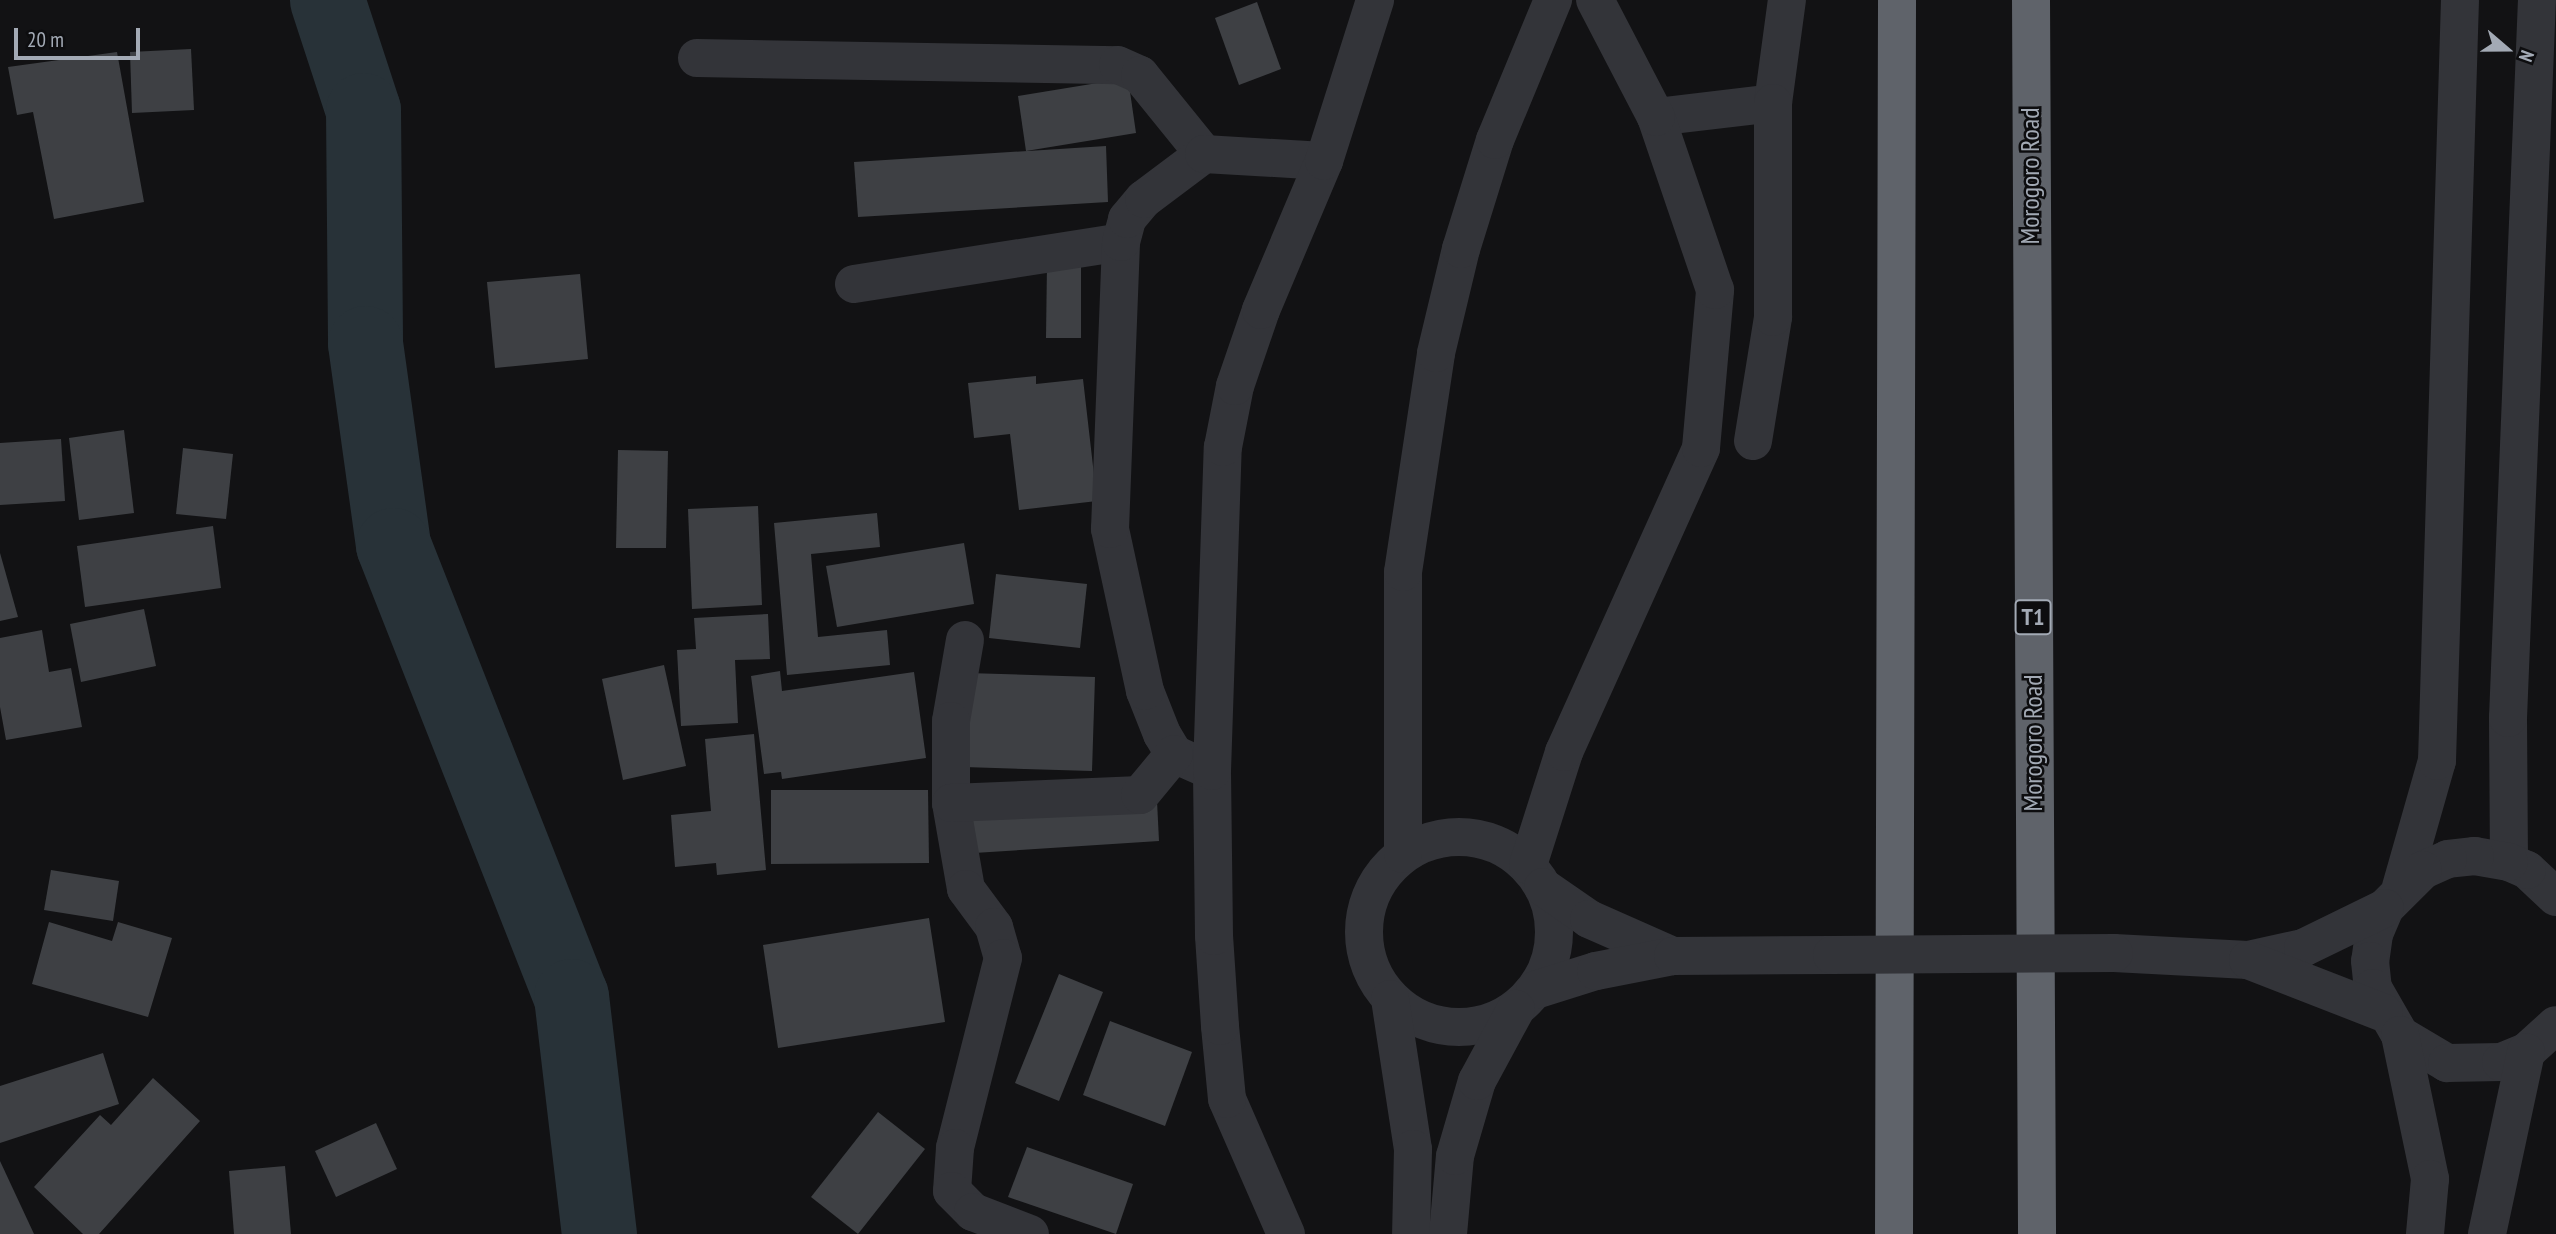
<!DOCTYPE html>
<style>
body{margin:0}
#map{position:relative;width:2556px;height:1234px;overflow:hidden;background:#121214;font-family:"PT Sans Narrow",sans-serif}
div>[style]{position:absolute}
.river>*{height:75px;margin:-37.5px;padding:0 37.5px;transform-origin:37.5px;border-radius:37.5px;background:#283238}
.building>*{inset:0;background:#3e4044}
.minor>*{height:38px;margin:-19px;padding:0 19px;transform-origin:19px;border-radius:19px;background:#333439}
.minor>.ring{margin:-19px;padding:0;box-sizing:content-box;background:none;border:38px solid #333439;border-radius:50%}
.highway>*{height:38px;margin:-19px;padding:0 19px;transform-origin:19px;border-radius:19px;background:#5f636a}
.minor-bridge>*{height:38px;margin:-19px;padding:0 19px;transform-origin:19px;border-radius:19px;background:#333439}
span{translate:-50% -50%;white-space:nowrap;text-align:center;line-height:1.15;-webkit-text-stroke:5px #0d0d0f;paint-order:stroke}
.shield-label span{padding:2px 5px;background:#0d0d0f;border:2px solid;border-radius:5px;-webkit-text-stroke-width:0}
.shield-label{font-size:24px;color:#a3aab5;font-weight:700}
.street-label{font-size:26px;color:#a3aab5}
.north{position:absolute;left:2472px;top:14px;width:70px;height:70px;-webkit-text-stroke:5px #0d0d0f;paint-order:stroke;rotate:110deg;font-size:19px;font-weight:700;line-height:28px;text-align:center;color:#a3aab5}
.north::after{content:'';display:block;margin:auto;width:24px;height:32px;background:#a3aab5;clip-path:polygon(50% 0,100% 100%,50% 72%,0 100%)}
.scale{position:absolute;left:14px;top:28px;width:126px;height:32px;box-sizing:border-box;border:4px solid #a3aab5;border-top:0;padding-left:9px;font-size:21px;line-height:24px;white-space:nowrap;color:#a3aab5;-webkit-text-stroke:5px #0d0d0f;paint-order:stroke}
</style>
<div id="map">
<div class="river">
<div style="left:327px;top:0;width:116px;rotate:71.9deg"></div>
<div style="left:363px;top:110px;width:233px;rotate:89.5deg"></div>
<div style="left:365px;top:343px;width:204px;rotate:82.1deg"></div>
<div style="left:393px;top:545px;width:485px;rotate:68.5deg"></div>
<div style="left:571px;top:996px;width:240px;rotate:83.3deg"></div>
</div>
<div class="building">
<div style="clip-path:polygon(1257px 2px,1281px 69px,1239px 85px,1215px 18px)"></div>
<div style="clip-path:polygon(191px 49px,194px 110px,132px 113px,130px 52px)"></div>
<div style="clip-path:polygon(117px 52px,144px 202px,54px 219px,33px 112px,17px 115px,8px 67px)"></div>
<div style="clip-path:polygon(1128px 78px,1136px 133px,1026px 151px,1018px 96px)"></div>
<div style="clip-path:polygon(1106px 146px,1108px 202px,858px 217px,854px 162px)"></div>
<div style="clip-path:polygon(1047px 264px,1081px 264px,1081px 338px,1046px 338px)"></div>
<div style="clip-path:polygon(580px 274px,588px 359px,495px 368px,487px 282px)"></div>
<div style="clip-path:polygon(1036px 376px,1036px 384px,1083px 379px,1097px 501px,1019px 510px,1010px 434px,974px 438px,968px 383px)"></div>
<div style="clip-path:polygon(124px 430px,134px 513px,79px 520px,69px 438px)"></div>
<div style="clip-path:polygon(61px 439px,65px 501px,0 505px,0 443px)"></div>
<div style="clip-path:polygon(183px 448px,233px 454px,226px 519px,176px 514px)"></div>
<div style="clip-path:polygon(618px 450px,668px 451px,666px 548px,616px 548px)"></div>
<div style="clip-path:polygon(758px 506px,762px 605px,692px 609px,688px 509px)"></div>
<div style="clip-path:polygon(877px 513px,880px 547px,811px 554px,818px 637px,887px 630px,890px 665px,787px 675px,774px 523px)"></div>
<div style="clip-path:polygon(213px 526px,221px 588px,85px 607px,77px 546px)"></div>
<div style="clip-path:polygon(964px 543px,974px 604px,837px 627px,826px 566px)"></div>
<div style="clip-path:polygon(0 553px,18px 617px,0 621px)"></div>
<div style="clip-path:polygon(996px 574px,1087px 584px,1080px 648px,989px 638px)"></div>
<div style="clip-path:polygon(144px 609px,156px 666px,81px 682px,70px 624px)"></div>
<div style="clip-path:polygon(768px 614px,770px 659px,735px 660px,738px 723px,681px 726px,677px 650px,696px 649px,694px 618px)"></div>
<div style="clip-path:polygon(42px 630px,49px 672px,71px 668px,82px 727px,6px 740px,0 707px,0 638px)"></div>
<div style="clip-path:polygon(664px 665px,686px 766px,623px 780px,602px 679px)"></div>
<div style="clip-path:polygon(780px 671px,782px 691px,914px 672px,926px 758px,782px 779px,781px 772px,764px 774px,751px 676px)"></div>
<div style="clip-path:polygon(967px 673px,1095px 677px,1092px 771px,964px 767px)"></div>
<div style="clip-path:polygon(754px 734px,766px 870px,717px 875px,716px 863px,675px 867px,671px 815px,711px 811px,705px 739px)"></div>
<div style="clip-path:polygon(771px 790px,928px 790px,929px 863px,771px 864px)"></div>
<div style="clip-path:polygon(1157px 801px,1159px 841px,974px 853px,972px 814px)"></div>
<div style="clip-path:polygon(51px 870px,119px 881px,113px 921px,44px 910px)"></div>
<div style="clip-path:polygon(929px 918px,945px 1022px,778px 1048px,763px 945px)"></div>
<div style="clip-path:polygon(49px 922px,112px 941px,118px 922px,172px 938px,148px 1017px,32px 984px)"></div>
<div style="clip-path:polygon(1059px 974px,1103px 992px,1059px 1101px,1015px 1083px)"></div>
<div style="clip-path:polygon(1110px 1021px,1192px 1052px,1165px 1126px,1083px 1095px)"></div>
<div style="clip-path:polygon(103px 1053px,119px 1104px,0 1143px,0 1086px)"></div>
<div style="clip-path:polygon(153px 1078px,200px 1121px,99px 1234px,83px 1234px,34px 1187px,100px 1115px,111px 1125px)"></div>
<div style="clip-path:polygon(878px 1112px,925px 1149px,858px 1234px,811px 1197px)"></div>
<div style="clip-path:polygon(376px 1123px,397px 1169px,336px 1197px,315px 1151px)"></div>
<div style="clip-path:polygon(1027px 1147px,1133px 1184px,1116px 1234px,1008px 1197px)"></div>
<div style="clip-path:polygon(0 1161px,34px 1234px,0 1234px)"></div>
<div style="clip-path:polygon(285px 1166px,291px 1234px,234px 1234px,229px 1171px)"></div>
</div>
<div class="minor">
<div style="left:697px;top:58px;width:421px;rotate:1deg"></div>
<div style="left:1118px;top:65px;width:24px;rotate:24deg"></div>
<div style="left:1140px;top:75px;width:102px;rotate:51deg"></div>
<div style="left:1656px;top:117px;width:118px;rotate:-6.8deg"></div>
<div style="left:1773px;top:103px;width:104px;rotate:-82.3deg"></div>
<div style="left:854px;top:284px;width:270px;rotate:-8.9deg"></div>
<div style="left:1753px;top:441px;width:126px;rotate:-80.8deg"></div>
<div style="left:1773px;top:317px;width:214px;rotate:-90deg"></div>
<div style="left:965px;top:640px;width:82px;rotate:99.8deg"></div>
<div style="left:951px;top:721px;width:82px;rotate:90deg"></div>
<div style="left:951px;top:803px;width:87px;rotate:80.1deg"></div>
<div style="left:966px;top:889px;width:47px;rotate:53.6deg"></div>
<div style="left:994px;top:927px;width:32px;rotate:74deg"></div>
<div style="left:1003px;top:958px;width:196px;rotate:104.2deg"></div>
<div style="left:955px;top:1148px;width:43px;rotate:94deg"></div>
<div style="left:952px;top:1191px;width:30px;rotate:45deg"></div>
<div style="left:973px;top:1212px;width:61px;rotate:21.1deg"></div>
<div style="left:1212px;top:771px;width:42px;rotate:-155.9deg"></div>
<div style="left:1174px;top:754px;width:23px;rotate:-121deg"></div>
<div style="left:1162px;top:734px;width:46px;rotate:-111.6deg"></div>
<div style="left:1145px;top:691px;width:166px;rotate:-102.2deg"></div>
<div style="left:1110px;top:529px;width:287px;rotate:-87.8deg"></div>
<div style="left:1121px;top:242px;width:24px;rotate:-75deg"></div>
<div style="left:1127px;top:219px;width:26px;rotate:-50deg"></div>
<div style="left:1144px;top:199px;width:75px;rotate:-36.9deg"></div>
<div style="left:1204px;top:154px;width:120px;rotate:3.3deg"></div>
<div style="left:951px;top:803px;width:189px;rotate:-2.4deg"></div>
<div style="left:1140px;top:795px;width:53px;rotate:-50.3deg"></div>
<div class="ring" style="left:1364px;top:837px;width:152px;height:152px"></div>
<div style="left:1403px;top:854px;width:282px;rotate:-90deg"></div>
<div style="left:1403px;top:572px;width:221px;rotate:-81.4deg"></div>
<div style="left:1436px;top:353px;width:107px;rotate:-76.5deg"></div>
<div style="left:1461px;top:249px;width:114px;rotate:-72.7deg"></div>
<div style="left:1495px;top:140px;width:152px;rotate:-67.5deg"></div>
<div style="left:2509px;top:862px;width:144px;rotate:-90.4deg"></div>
<div style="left:2508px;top:718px;width:719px;rotate:-87.69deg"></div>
<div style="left:1528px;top:865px;width:119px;rotate:-72.3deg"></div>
<div style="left:1564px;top:752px;width:333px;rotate:-65.7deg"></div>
<div style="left:1701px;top:448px;width:159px;rotate:-84.9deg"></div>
<div style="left:1715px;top:290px;width:183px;rotate:-108.8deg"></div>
<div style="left:1656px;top:117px;width:132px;rotate:-117.5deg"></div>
<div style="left:1543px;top:887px;width:56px;rotate:34.8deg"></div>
<div style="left:1589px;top:919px;width:92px;rotate:23.8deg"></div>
<div style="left:2401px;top:887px;width:131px;rotate:-74.1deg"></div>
<div style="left:2437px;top:761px;width:761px;rotate:-88.27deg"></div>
<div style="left:2556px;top:897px;width:40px;rotate:-137deg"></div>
<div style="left:2527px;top:870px;width:20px;rotate:-156deg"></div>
<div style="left:2509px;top:862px;width:35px;rotate:-170deg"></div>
<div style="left:2475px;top:856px;width:27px;rotate:174deg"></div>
<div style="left:2448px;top:859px;width:27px;rotate:156deg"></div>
<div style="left:2423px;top:870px;width:54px;rotate:135deg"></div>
<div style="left:2385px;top:908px;width:28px;rotate:113deg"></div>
<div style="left:2374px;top:934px;width:27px;rotate:98deg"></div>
<div style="left:2370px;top:961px;width:27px;rotate:84deg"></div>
<div style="left:2373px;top:988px;width:54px;rotate:60.1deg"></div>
<div style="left:2400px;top:1035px;width:55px;rotate:30.8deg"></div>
<div style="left:2447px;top:1063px;width:54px;rotate:-1.1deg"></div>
<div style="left:2501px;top:1062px;width:27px;rotate:-22deg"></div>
<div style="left:2526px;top:1052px;width:40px;rotate:-42deg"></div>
<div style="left:2114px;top:953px;width:134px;rotate:3deg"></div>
<div style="left:2248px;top:960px;width:56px;rotate:-12.3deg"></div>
<div style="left:2303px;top:948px;width:91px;rotate:-26deg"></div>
<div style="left:2248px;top:960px;width:146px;rotate:21.3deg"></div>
<div style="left:1535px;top:990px;width:64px;rotate:-17.3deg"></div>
<div style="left:1596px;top:971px;width:78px;rotate:-11deg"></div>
<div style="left:1673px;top:956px;width:159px;rotate:-0.4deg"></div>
<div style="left:1390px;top:999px;width:152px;rotate:81.3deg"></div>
<div style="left:1413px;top:1149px;width:85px;rotate:91.3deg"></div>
<div style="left:2400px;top:1035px;width:147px;rotate:78.2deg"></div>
<div style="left:2430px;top:1179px;width:55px;rotate:95.2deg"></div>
<div style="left:1286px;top:1234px;width:147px;rotate:-113.6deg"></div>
<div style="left:1227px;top:1099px;width:73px;rotate:-95.5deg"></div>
<div style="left:1220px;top:1026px;width:90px;rotate:-93.8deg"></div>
<div style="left:1214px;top:936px;width:165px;rotate:-90.7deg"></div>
<div style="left:1212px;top:771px;width:324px;rotate:-88.1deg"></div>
<div style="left:1223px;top:447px;width:62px;rotate:-78.9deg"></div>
<div style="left:1235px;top:386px;width:80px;rotate:-71.1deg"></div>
<div style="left:1261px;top:310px;width:162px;rotate:-67.1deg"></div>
<div style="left:1324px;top:161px;width:169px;rotate:-72.4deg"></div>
<div style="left:1448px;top:1234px;width:78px;rotate:-84.9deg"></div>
<div style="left:1455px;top:1156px;width:78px;rotate:-73.7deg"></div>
<div style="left:1477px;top:1081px;width:82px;rotate:-61.6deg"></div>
<div style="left:2487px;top:1234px;width:186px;rotate:-77.9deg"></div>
</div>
<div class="highway">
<div style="left:2031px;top:0;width:1234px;rotate:89.72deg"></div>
<div style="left:1894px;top:1234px;width:1234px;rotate:-89.86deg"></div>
</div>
<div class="minor-bridge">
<div style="left:1832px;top:955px;width:282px;rotate:-0.4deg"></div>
</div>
<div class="shield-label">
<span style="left:2033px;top:617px">T1</span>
</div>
<div class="street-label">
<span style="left:2030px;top:176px;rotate:-90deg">Morogoro Road</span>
<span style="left:2033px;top:743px;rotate:-90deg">Morogoro Road</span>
</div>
<div class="north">N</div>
<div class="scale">20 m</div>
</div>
